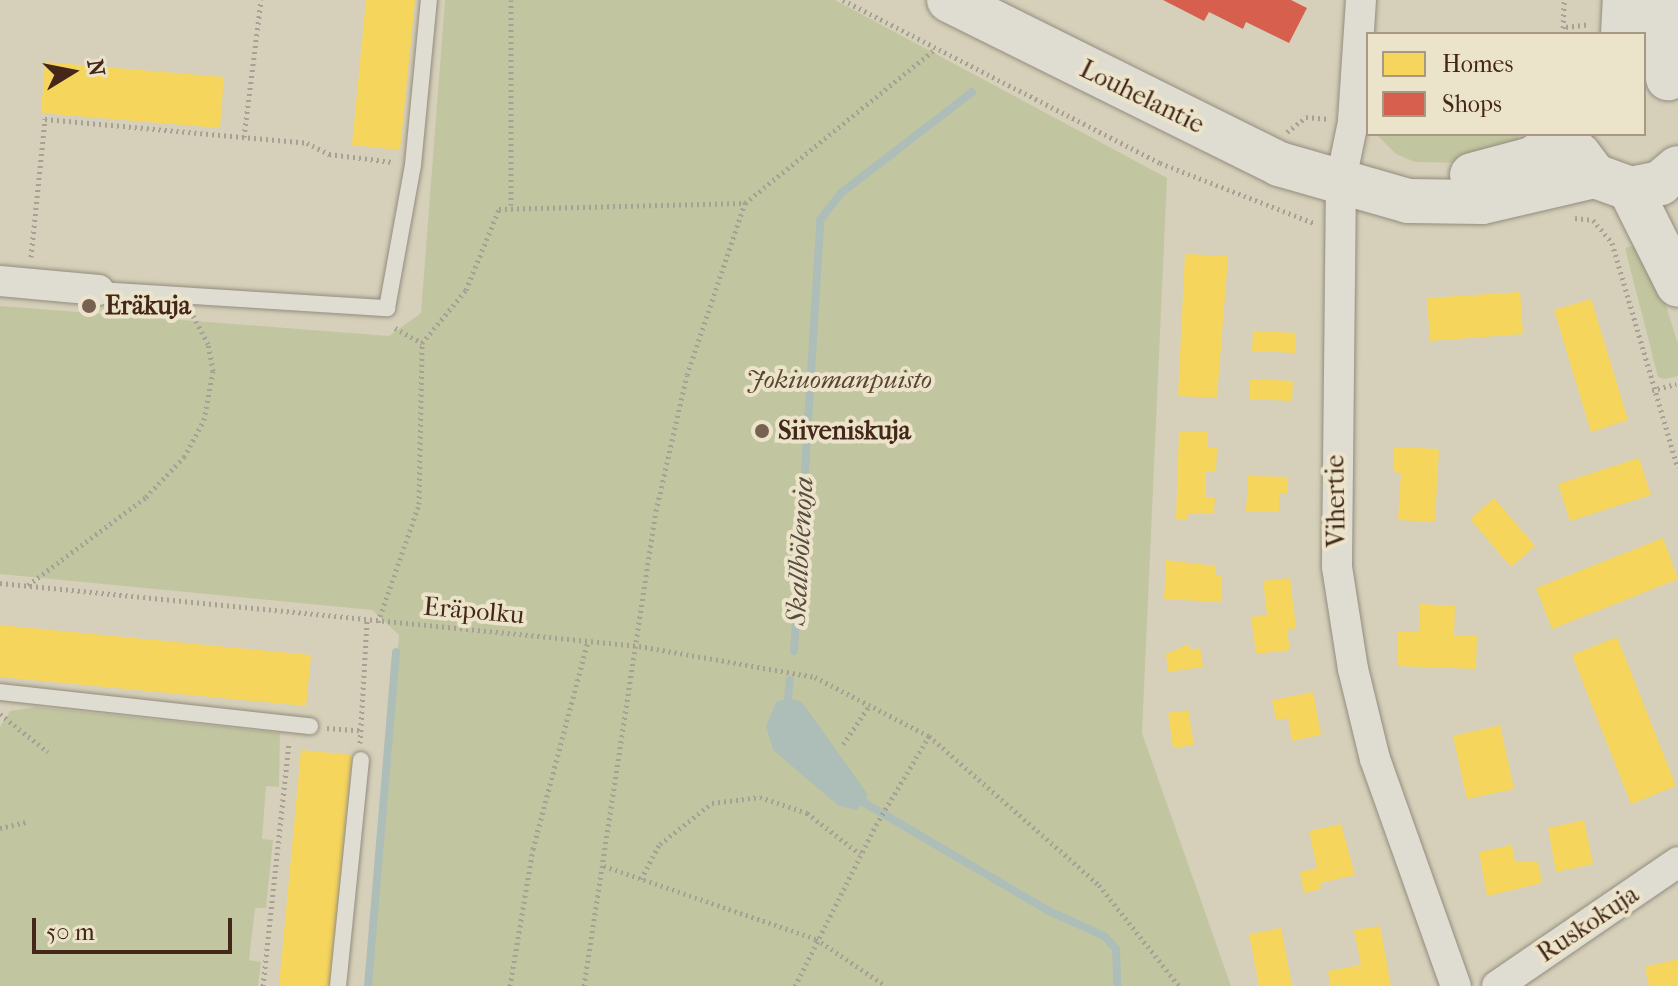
<!DOCTYPE html>
<meta charset="utf-8">
<style>
body{margin:0}
#map{position:relative;width:1678px;height:986px;overflow:hidden;background:#d6d0ba;font-family:"IM FELL French Canon",serif}
div>[style]{position:absolute}
.green>*{inset:0;background:#c2c6a0}
.water>*{inset:0;background:#adbeb8}
.homes>*{inset:0;background:#f6d55c}
.shops>*{inset:0;background:#d6604d}
.stream>*{height:8px;margin:-4px;padding:0 4px;transform-origin:4px;border-radius:4px;background:#adbeb8}
.path>*{height:5px;margin-top:-2.5px;transform-origin:0;background:repeating-linear-gradient(90deg,#a6a095 0 2px,transparent 0 6px)}
.roads{filter:drop-shadow(0 0 2px #938c7e) drop-shadow(0 0 2px #938c7e)}
.lane>*{height:16px;margin:-8px;padding:0 8px;transform-origin:8px;border-radius:8px;background:#dfdcd1}
.street>*{height:30px;margin:-15px;padding:0 15px;transform-origin:15px;border-radius:15px;background:#dfdcd1}
.secondary>*{height:44px;margin:-22px;padding:0 22px;transform-origin:22px;border-radius:22px;background:#dfdcd1}
.dots>*{width:22px;height:22px;translate:-50% -50%;box-sizing:border-box;border:4px solid #ece4ca;border-radius:50%}
span{translate:-50% -50%;white-space:nowrap;text-align:center;line-height:1.15;-webkit-text-stroke:8px #ece4ca;paint-order:stroke}
.street-label{font-size:26px;color:#442719}
.poi-label{font-size:26px;color:#442719;font-weight:700}
.left{translate:0 -50%;text-align:left}
.park-label{font-size:26px;color:#5a4530;font-style:italic}
.water-label{font-size:28px;color:#5a4b40;font-style:italic}
.legend{position:absolute;left:1366px;top:32px;width:280px;height:104px;box-sizing:border-box;background:#ece4ca;border:2px solid #a99883;margin:0;padding:10px 14px;list-style:none;font-size:24px;color:#442719}
.legend li{display:flex;align-items:center;gap:16px;height:40px}
.legend b{width:40px;border:2px solid #a99883}
.north{position:absolute;left:32px;top:32px;width:80px;height:80px;-webkit-text-stroke:6px #ece4ca;paint-order:stroke;rotate:80deg;font-size:22px;font-weight:700;line-height:32px;text-align:center;color:#442719}
.north::after{content:'';display:block;margin:auto;width:28px;height:36px;background:#442719;clip-path:polygon(50% 0,100% 100%,50% 72%,0 100%)}
.scale{position:absolute;left:32px;top:918px;width:200px;height:36px;box-sizing:border-box;border:4px solid #442719;border-top:0;padding-left:10px;font-size:24px;line-height:28px;white-space:nowrap;color:#442719;-webkit-text-stroke:6px #ece4ca;paint-order:stroke}
</style>
<div id="map">
<div class="green">
<div style="clip-path:polygon(445px 0,835px 0,1167px 178px,1142px 733px,1231px 986px,366px 986px,399px 635px,372px 610px,0 574px,0 306px,389px 336px,421px 313px)"></div>
<div style="clip-path:polygon(1376px 134px,1518px 134px,1522px 151px,1468px 163px,1415px 162px,1396px 154px)"></div>
<div style="clip-path:polygon(1646px 242px,1678px 344px,1678px 376px,1665px 379px,1658px 377px,1625px 248px)"></div>
<div style="clip-path:polygon(36px 707px,280px 733px,279px 787px,266px 786px,262px 839px,273px 840px,266px 908px,255px 908px,249px 960px,261px 962px,258px 986px,0 986px,0 727px,10px 711px)"></div>
</div>
<div class="water">
<div style="clip-path:polygon(788px 698px,802px 702px,868px 795px,857px 810px,839px 806px,773px 750px,766px 726px,776px 702px)"></div>
</div>
<div class="homes">
<div style="clip-path:polygon(366px 0,415px 0,400px 150px,352px 145px)"></div>
<div style="clip-path:polygon(45px 62px,224px 77px,220px 128px,41px 113px)"></div>
<div style="clip-path:polygon(1185px 254px,1228px 256px,1217px 398px,1178px 396px)"></div>
<div style="clip-path:polygon(1520px 292px,1523px 334px,1430px 341px,1427px 298px)"></div>
<div style="clip-path:polygon(1591px 299px,1628px 420px,1591px 432px,1554px 310px)"></div>
<div style="clip-path:polygon(1253px 331px,1296px 333px,1296px 353px,1252px 351px)"></div>
<div style="clip-path:polygon(1250px 379px,1293px 381px,1292px 401px,1249px 399px)"></div>
<div style="clip-path:polygon(1179px 431px,1208px 432px,1208px 447px,1217px 448px,1216px 471px,1206px 471px,1206px 497px,1215px 497px,1214px 514px,1188px 513px,1188px 520px,1176px 520px)"></div>
<div style="clip-path:polygon(1394px 447px,1439px 449px,1435px 522px,1398px 520px,1401px 473px,1393px 472px)"></div>
<div style="clip-path:polygon(1639px 458px,1651px 495px,1570px 521px,1558px 484px)"></div>
<div style="clip-path:polygon(1248px 476px,1288px 477px,1287px 494px,1279px 494px,1279px 512px,1246px 511px)"></div>
<div style="clip-path:polygon(1494px 498px,1535px 546px,1511px 567px,1470px 519px)"></div>
<div style="clip-path:polygon(1663px 538px,1678px 579px,1552px 629px,1536px 588px)"></div>
<div style="clip-path:polygon(1166px 560px,1215px 566px,1215px 575px,1222px 575px,1221px 602px,1164px 599px)"></div>
<div style="clip-path:polygon(1290px 578px,1296px 628px,1287px 630px,1290px 650px,1256px 654px,1251px 617px,1267px 615px,1263px 581px)"></div>
<div style="clip-path:polygon(1420px 604px,1455px 606px,1454px 635px,1477px 636px,1476px 669px,1397px 666px,1398px 631px,1419px 631px)"></div>
<div style="clip-path:polygon(0 625px,311px 655px,306px 706px,0 677px)"></div>
<div style="clip-path:polygon(1617px 637px,1676px 786px,1631px 804px,1572px 655px)"></div>
<div style="clip-path:polygon(1189px 644px,1190px 650px,1200px 648px,1203px 667px,1168px 672px,1166px 654px)"></div>
<div style="clip-path:polygon(1313px 692px,1321px 735px,1292px 741px,1288px 718px,1276px 720px,1272px 700px)"></div>
<div style="clip-path:polygon(1188px 710px,1194px 745px,1173px 748px,1168px 713px)"></div>
<div style="clip-path:polygon(1500px 725px,1514px 789px,1467px 799px,1453px 736px)"></div>
<div style="clip-path:polygon(301px 750px,352px 755px,330px 986px,279px 986px)"></div>
<div style="clip-path:polygon(1584px 820px,1593px 864px,1556px 872px,1548px 828px)"></div>
<div style="clip-path:polygon(1341px 824px,1355px 875px,1320px 883px,1321px 889px,1304px 893px,1300px 872px,1317px 868px,1309px 831px)"></div>
<div style="clip-path:polygon(1512px 845px,1515px 862px,1538px 862px,1542px 883px,1487px 896px,1479px 852px)"></div>
<div style="clip-path:polygon(1380px 926px,1391px 986px,1330px 986px,1328px 971px,1361px 965px,1354px 930px)"></div>
<div style="clip-path:polygon(1281px 928px,1292px 986px,1259px 986px,1249px 934px)"></div>
<div style="clip-path:polygon(1678px 959px,1678px 986px,1649px 986px,1645px 967px)"></div>
</div>
<div class="shops">
<div style="clip-path:polygon(1163px 0,1291px 0,1307px 8px,1289px 43px,1246px 22px,1243px 29px,1209px 12px,1204px 21px)"></div>
</div>
<div class="stream">
<div style="left:794px;top:651px;width:432px;rotate:-86.5deg"></div>
<div style="left:820px;top:220px;width:34px;rotate:-52deg"></div>
<div style="left:841px;top:193px;width:165px;rotate:-37.6deg"></div>
<div style="left:788px;top:698px;width:18px;rotate:-84deg"></div>
<div style="left:863px;top:802px;width:213px;rotate:30.4deg"></div>
<div style="left:1047px;top:910px;width:63px;rotate:24.5deg"></div>
<div style="left:1104px;top:936px;width:18px;rotate:47deg"></div>
<div style="left:1116px;top:949px;width:37px;rotate:88deg"></div>
<div style="left:368px;top:986px;width:335px;rotate:-85.2deg"></div>
</div>
<div class="path">
<div style="left:511px;top:0;width:205px;rotate:90deg"></div>
<div style="left:843px;top:0;width:356px;rotate:27.2deg"></div>
<div style="left:1160px;top:163px;width:165px;rotate:21.3deg"></div>
<div style="left:1566px;top:27px;width:23px;rotate:-7deg"></div>
<div style="left:1563px;top:34px;width:34px;rotate:-88deg"></div>
<div style="left:1287px;top:132px;width:24px;rotate:-38deg"></div>
<div style="left:1306px;top:117px;width:21px;rotate:5deg"></div>
<div style="left:244px;top:137px;width:138px;rotate:-82.9deg"></div>
<div style="left:1575px;top:218px;width:18px;rotate:6deg"></div>
<div style="left:1593px;top:220px;width:30px;rotate:50deg"></div>
<div style="left:1612px;top:243px;width:234px;rotate:73.7deg"></div>
<div style="left:31px;top:257px;width:139px;rotate:-84.2deg"></div>
<div style="left:45px;top:119px;width:263px;rotate:5.2deg"></div>
<div style="left:307px;top:143px;width:25px;rotate:27deg"></div>
<div style="left:329px;top:154px;width:64px;rotate:7.1deg"></div>
<div style="left:395px;top:328px;width:31px;rotate:29deg"></div>
<div style="left:1652px;top:390px;width:25px;rotate:-14deg"></div>
<div style="left:0;top:583px;width:642px;rotate:5.63deg"></div>
<div style="left:639px;top:646px;width:179px;rotate:10deg"></div>
<div style="left:815px;top:677px;width:128px;rotate:27.4deg"></div>
<div style="left:929px;top:736px;width:226px;rotate:41.2deg"></div>
<div style="left:1099px;top:885px;width:129px;rotate:51.6deg"></div>
<div style="left:28px;top:585px;width:147px;rotate:-36.7deg"></div>
<div style="left:146px;top:497px;width:55px;rotate:-46.5deg"></div>
<div style="left:184px;top:457px;width:42px;rotate:-61.6deg"></div>
<div style="left:204px;top:420px;width:50px;rotate:-79.6deg"></div>
<div style="left:213px;top:371px;width:27px;rotate:-100deg"></div>
<div style="left:208px;top:344px;width:32px;rotate:-118deg"></div>
<div style="left:378px;top:622px;width:125px;rotate:-70.8deg"></div>
<div style="left:419px;top:504px;width:161px;rotate:-88.9deg"></div>
<div style="left:422px;top:343px;width:69px;rotate:-50.3deg"></div>
<div style="left:466px;top:290px;width:87px;rotate:-67.8deg"></div>
<div style="left:499px;top:209px;width:246px;rotate:-1.4deg"></div>
<div style="left:0;top:714px;width:61px;rotate:38.4deg"></div>
<div style="left:327px;top:728px;width:32px;rotate:4deg"></div>
<div style="left:360px;top:743px;width:123px;rotate:-86.7deg"></div>
<div style="left:843px;top:744px;width:47px;rotate:-55.3deg"></div>
<div style="left:0;top:828px;width:28px;rotate:-13deg"></div>
<div style="left:604px;top:866px;width:224px;rotate:19deg"></div>
<div style="left:816px;top:939px;width:84px;rotate:33.9deg"></div>
<div style="left:641px;top:879px;width:40px;rotate:-62deg"></div>
<div style="left:660px;top:844px;width:66px;rotate:-38.3deg"></div>
<div style="left:712px;top:803px;width:48px;rotate:-7.1deg"></div>
<div style="left:760px;top:797px;width:50px;rotate:18.8deg"></div>
<div style="left:807px;top:813px;width:67px;rotate:37.7deg"></div>
<div style="left:263px;top:986px;width:243px;rotate:-83.9deg"></div>
<div style="left:510px;top:986px;width:139px;rotate:-80.5deg"></div>
<div style="left:533px;top:849px;width:215px;rotate:-75.2deg"></div>
<div style="left:584px;top:986px;width:480px;rotate:-81.4deg"></div>
<div style="left:656px;top:511px;width:139px;rotate:-77.2deg"></div>
<div style="left:687px;top:375px;width:182px;rotate:-71.4deg"></div>
<div style="left:745px;top:203px;width:243px;rotate:-39deg"></div>
<div style="left:795px;top:986px;width:180px;rotate:-63.3deg"></div>
<div style="left:876px;top:825px;width:104px;rotate:-59.2deg"></div>
</div>
<div class="roads">
<div class="lane">
<div style="left:99px;top:290px;width:289px;rotate:3.6deg"></div>
<div style="left:387px;top:308px;width:145px;rotate:-79.7deg"></div>
<div style="left:413px;top:165px;width:166px;rotate:-84.5deg"></div>
<div style="left:0;top:692px;width:312px;rotate:6.3deg"></div>
<div style="left:338px;top:986px;width:227px;rotate:-84.2deg"></div>
</div>
<div class="street">
<div style="left:1361px;top:0;width:122px;rotate:93.8deg"></div>
<div style="left:1353px;top:122px;width:59px;rotate:101.7deg"></div>
<div style="left:1341px;top:180px;width:387px;rotate:90.6deg"></div>
<div style="left:1337px;top:567px;width:103px;rotate:81.1deg"></div>
<div style="left:1353px;top:669px;width:93px;rotate:76.3deg"></div>
<div style="left:1375px;top:759px;width:241px;rotate:70.4deg"></div>
<div style="left:0;top:281px;width:99px;rotate:5.2deg"></div>
<div style="left:1497px;top:986px;width:219px;rotate:-34.4deg"></div>
</div>
<div class="secondary">
<div style="left:949px;top:0;width:369px;rotate:26.4deg"></div>
<div style="left:1279px;top:164px;width:134px;rotate:16deg"></div>
<div style="left:1408px;top:201px;width:74px;rotate:0.8deg"></div>
<div style="left:1482px;top:202px;width:116px;rotate:-13deg"></div>
<div style="left:1658px;top:0;width:79px;rotate:82.7deg"></div>
<div style="left:1623px;top:34px;width:34px;rotate:-87deg"></div>
<div style="left:1579px;top:155px;width:26px;rotate:53deg"></div>
<div style="left:1595px;top:176px;width:37px;rotate:20deg"></div>
<div style="left:1630px;top:189px;width:31px;rotate:-11deg"></div>
<div style="left:1660px;top:183px;width:23px;rotate:-40deg"></div>
<div style="left:1472px;top:175px;width:62px;rotate:-14.9deg"></div>
<div style="left:1532px;top:159px;width:45px;rotate:-33.3deg"></div>
<div style="left:1630px;top:189px;width:107px;rotate:63.4deg"></div>
</div>
</div>
<div class="dots">
<div style="left:89px;top:306px;background:#776251"></div>
<div style="left:762px;top:431px;background:#776251"></div>
</div>
<div class="street-label">
<span style="left:1142px;top:97px;rotate:26deg">Louhelantie</span>
<span style="left:1336px;top:501px;rotate:-91deg">Vihertie</span>
<span style="left:474px;top:611px;rotate:5deg">Eräpolku</span>
<span style="left:1588px;top:924px;rotate:-34deg">Ruskokuja</span>
</div>
<div class="poi-label">
<span class="left" style="left:105px;top:306px">Eräkuja</span>
<span class="left" style="left:778px;top:431px">Siiveniskuja</span>
</div>
<div class="park-label">
<span style="left:839px;top:380px">Jokiuomanpuisto</span>
</div>
<div class="water-label">
<span style="left:800px;top:551px;rotate:-87deg">Skallbölenoja</span>
</div>
<ul class="legend">
<li><b style="height:22px;background:#f6d55c"></b>Homes</li>
<li><b style="height:22px;background:#d6604d"></b>Shops</li>
</ul>
<div class="north">N</div>
<div class="scale">50 m</div>
</div>
